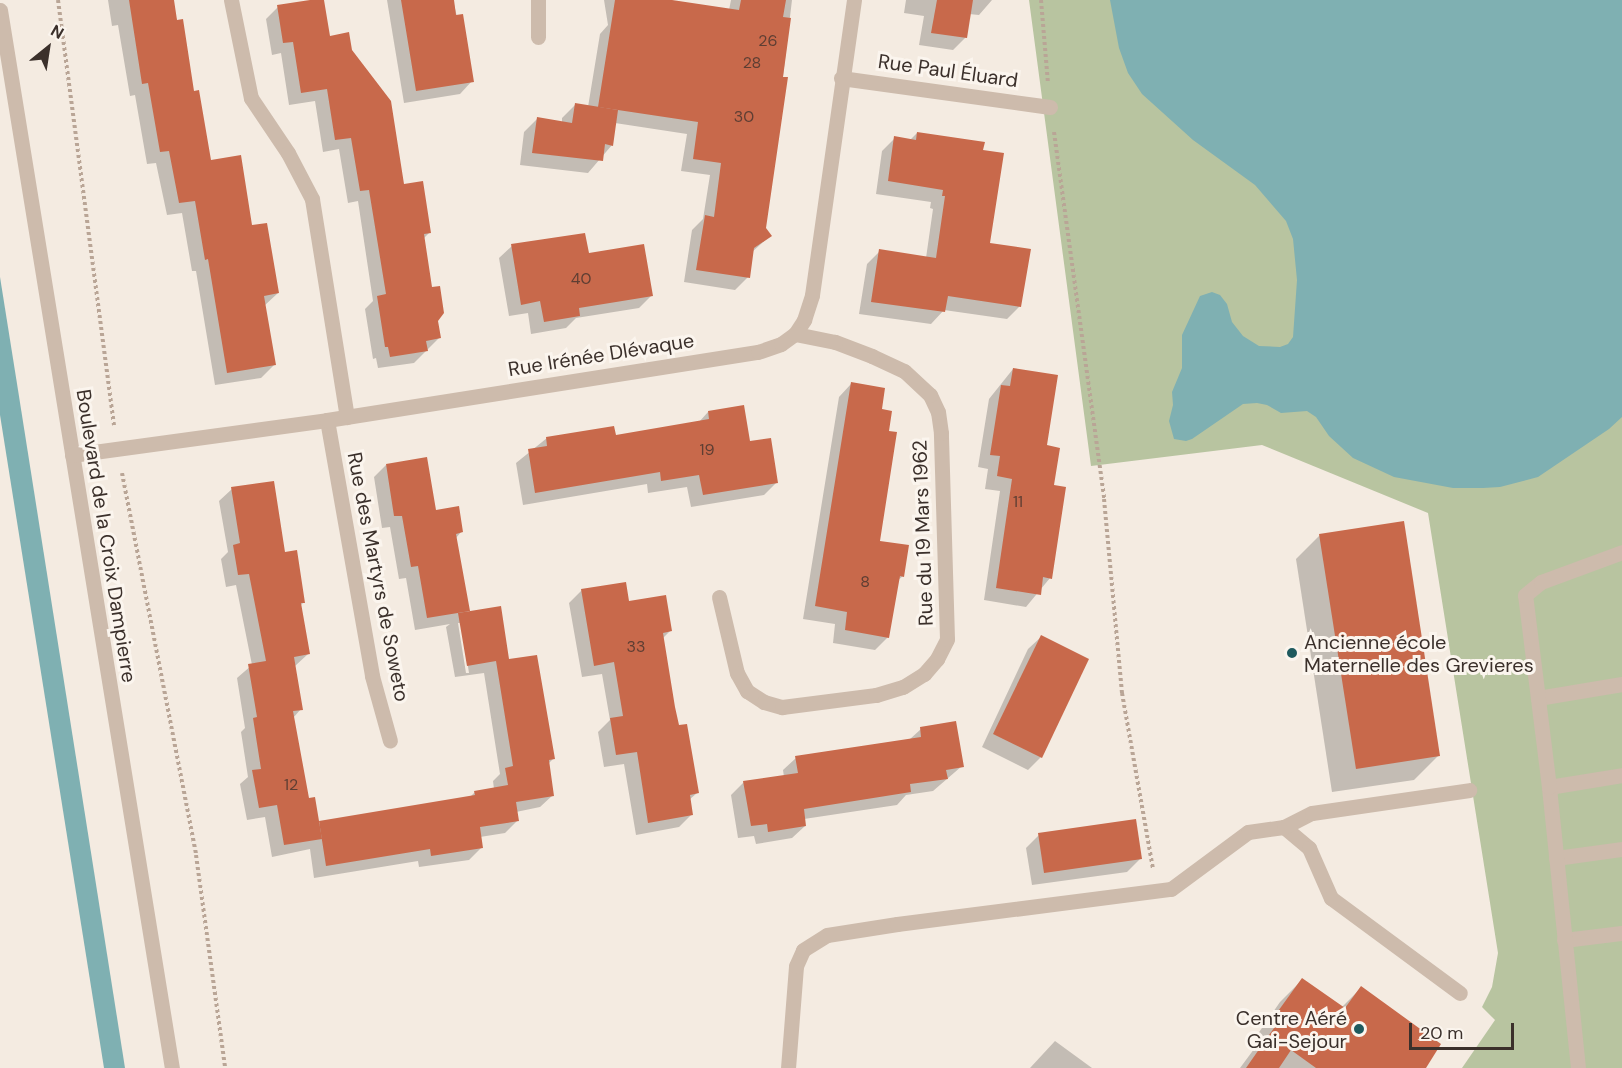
<!DOCTYPE html>
<meta charset="utf-8">
<style>
body{margin:0}
#map{position:relative;width:1622px;height:1068px;overflow:hidden;background:#f4ebe1;font-family:"DM Sans",sans-serif}
div>[style]{position:absolute}
.green>*{inset:0;background:#b8c4a0}
.water>*{inset:0;background:#7fb0b2}
.shadow>*{inset:0;background:#0003}
.building>*{inset:0;background:#c8694b}
.path>*{height:4px;margin-top:-2px;transform-origin:0;background:repeating-linear-gradient(90deg,#b9a596 0 3px,transparent 0 6px)}
.lane>*{height:15px;margin:-7.5px;padding:0 7.5px;transform-origin:7.5px;border-radius:7.5px;background:#cdbbac}
.street>*{height:15px;margin:-7.5px;padding:0 7.5px;transform-origin:7.5px;border-radius:7.5px;background:#cdbbac}
.dots>*{width:16px;height:16px;translate:-50% -50%;box-sizing:border-box;border:3px solid #fbf5ee;border-radius:50%}
span{translate:-50% -50%;white-space:nowrap;text-align:center;line-height:1.15;-webkit-text-stroke:6px #fbf5ee;paint-order:stroke}
.number-label{font-size:16px;color:#5e3e33}
.number-label span{-webkit-text-stroke-width:0}
.street-label{font-size:20px;color:#3b302b}
.poi-label{font-size:20px;color:#3b302b}
.left{translate:0 -50%;text-align:left}
.right{translate:-100% -50%;text-align:right}
.north{position:absolute;left:18px;top:18px;width:60px;height:60px;-webkit-text-stroke:4px #fbf5ee;paint-order:stroke;rotate:30deg;font-size:16px;font-weight:700;line-height:24px;text-align:center;color:#3b302b}
.north::after{content:'';display:block;margin:auto;width:21px;height:27px;background:#3b302b;clip-path:polygon(50% 0,100% 100%,50% 72%,0 100%)}
.scale{position:absolute;left:1409px;top:1023px;width:105px;height:27px;box-sizing:border-box;border:3px solid #3b302b;border-top:0;padding-left:8px;font-size:18px;line-height:21px;white-space:nowrap;color:#3b302b;-webkit-text-stroke:4px #fbf5ee;paint-order:stroke}
</style>
<div id="map">
<div class="green">
<div style="clip-path:polygon(1029px 0,1622px 0,1622px 1068px,1462px 1068px,1495px 1020px,1482px 1007px,1492px 987px,1498px 953px,1428px 513px,1262px 445px,1091px 466px)"></div>
</div>
<div class="water">
<div style="clip-path:polygon(1110px 0,1622px 0,1622px 417px,1609px 429px,1538px 477px,1500px 487px,1483px 488px,1453px 488px,1394px 477px,1353px 458px,1329px 436px,1316px 417px,1307px 411px,1281px 413px,1267px 405px,1257px 403px,1243px 404px,1192px 439px,1186px 441px,1174px 439px,1169px 421px,1173px 405px,1172px 392px,1182px 368px,1182px 335px,1200px 296px,1212px 292px,1220px 295px,1227px 304px,1232px 322px,1243px 336px,1259px 346px,1280px 347px,1288px 344px,1293px 337px,1297px 280px,1293px 239px,1286px 221px,1255px 185px,1193px 140px,1142px 94px,1128px 73px,1119px 48px)"></div>
<div style="clip-path:polygon(0 277px,18px 390px,125px 1068px,104px 1068px,0 415px)"></div>
</div>
<div class="shadow">
<div style="clip-path:polygon(108px 0,172px 0,209px 162px,251px 227px,278px 293px,264px 306px,274px 365px,261px 378px,215px 385px,196px 271px,192px 271px,182px 213px,167px 215px,156px 163px,147px 164px,135px 95px,130px 96px,118px 25px,112px 26px)"></div>
<div style="clip-path:polygon(323px 0,329px 38px,350px 51px,403px 186px,429px 233px,423px 239px,439px 338px,414px 363px,378px 368px,376px 358px,373px 359px,365px 309px,373px 301px,358px 201px,348px 203px,339px 149px,323px 152px,315px 101px,289px 105px,281px 53px,272px 55px,266px 19px,278px 7px)"></div>
<div style="clip-path:polygon(387px 0,453px 0,472px 81px,460px 94px,404px 103px)"></div>
<div style="clip-path:polygon(604px 0,668px 0,729px 10px,731px 0,792px 0,765px 229px,770px 236px,752px 252px,748px 277px,735px 290px,684px 282px,692px 230px,703px 219px,710px 175px,681px 171px,687px 134px,615px 123px,612px 145px,588px 173px,520px 165px,524px 132px,537px 119px,562px 123px,562px 118px,575px 105px,588px 107px,600px 34px,608px 25px)"></div>
<div style="clip-path:polygon(906px 0,992px 0,979px 15px,969px 14px,966px 37px,953px 50px,919px 45px,924px 16px,904px 13px)"></div>
<div style="clip-path:polygon(917px 133px,982px 151px,989px 244px,1020px 306px,1007px 319px,944px 310px,931px 324px,859px 314px,867px 264px,880px 251px,926px 258px,933px 209px,930px 208px,931px 202px,876px 194px,882px 151px,895px 138px,910px 140px)"></div>
<div style="clip-path:polygon(512px 246px,588px 255px,651px 296px,639px 308px,576px 318px,566px 328px,531px 334px,528px 313px,509px 316px,499px 258px)"></div>
<div style="clip-path:polygon(1013px 369px,1045px 447px,1053px 486px,1050px 578px,1026px 607px,984px 600px,1000px 491px,985px 489px,988px 469px,978px 467px,989px 399px)"></div>
<div style="clip-path:polygon(851px 384px,880px 411px,878px 542px,903px 576px,897px 581px,888px 637px,875px 650px,833px 643px,835px 624px,803px 619px,839px 397px)"></div>
<div style="clip-path:polygon(708px 412px,749px 443px,776px 483px,764px 495px,691px 507px,687px 487px,648px 493px,647px 484px,523px 505px,516px 463px,547px 438px,615px 436px,699px 422px)"></div>
<div style="clip-path:polygon(evenodd,386px 465px,435px 512px,461px 532px,456px 538px,468px 611px,465px 614px,508px 660px,553px 759px,548px 764px,553px 795px,540px 807px,516px 812px,518px 820px,505px 833px,480px 837px,482px 847px,469px 860px,419px 867px,418px 861px,314px 878px,310px 849px,272px 857px,265px 817px,247px 820px,240px 784px,248px 777px,241px 732px,245px 728px,237px 678px,252px 665px,236px 585px,226px 587px,221px 559px,228px 552px,219px 501px,232px 489px,284px 554px,304px 602px,300px 606px,308px 654px,295px 666px,301px 709px,293px 718px,307px 799px,318px 824px,470px 797px,475px 792px,494px 789px,493px 781px,500px 774px,484px 673px,455px 677px,446px 627px,450px 624px,415px 630px,406px 578px,399px 579px,390px 527px,382px 528px,374px 477px,386px 465px,458px 623px,461px 623px,469px 673px,466px 673px,458px 623px)"></div>
<div style="clip-path:polygon(1320px 535px,1438px 756px,1414px 780px,1332px 792px,1296px 559px)"></div>
<div style="clip-path:polygon(582px 590px,628px 603px,670px 631px,663px 638px,677px 726px,697px 793px,689px 800px,692px 814px,679px 827px,636px 835px,624px 764px,604px 767px,598px 732px,610px 720px,602px 674px,582px 677px,569px 603px)"></div>
<div style="clip-path:polygon(1041px 637px,1041px 757px,1028px 770px,982px 747px,1028px 649px)"></div>
<div style="clip-path:polygon(921px 729px,962px 766px,933px 791px,906px 795px,897px 805px,804px 819px,805px 826px,792px 838px,756px 844px,754px 836px,738px 838px,731px 795px,744px 782px,784px 777px,783px 770px,796px 758px,909px 740px)"></div>
<div style="clip-path:polygon(1039px 835px,1140px 859px,1127px 872px,1032px 885px,1026px 848px)"></div>
<div style="clip-path:polygon(1302px 980px,1341px 1008px,1361px 988px,1425px 1068px,1240px 1068px,1260px 1041px,1255px 1038px,1280px 1002px)"></div>
<div style="clip-path:polygon(1055px 1041px,1092px 1068px,1030px 1068px)"></div>
</div>
<div class="building">
<div style="clip-path:polygon(129px 0,174px 0,177px 20px,183px 19px,194px 91px,199px 90px,211px 160px,241px 155px,252px 225px,267px 223px,279px 293px,264px 296px,276px 365px,227px 373px,208px 259px,205px 260px,195px 201px,179px 203px,169px 151px,160px 152px,148px 83px,142px 84px)"></div>
<div style="clip-path:polygon(310px 0,324px 0,330px 36px,349px 32px,352px 50px,391px 101px,404px 184px,423px 181px,431px 233px,424px 234px,432px 287px,440px 286px,444px 313px,438px 321px,441px 338px,426px 341px,428px 351px,390px 357px,388px 347px,385px 347px,377px 296px,386px 294px,369px 190px,360px 191px,351px 138px,335px 140px,327px 89px,301px 93px,293px 42px,283px 43px,277px 5px)"></div>
<div style="clip-path:polygon(401px 0,454px 0,456px 15px,463px 14px,474px 82px,416px 91px)"></div>
<div style="clip-path:polygon(615px 0,672px 0,739px 10px,741px 0,786px 0,783px 17px,791px 18px,783px 77px,788px 77px,766px 228px,772px 236px,754px 248px,750px 278px,696px 270px,705px 215px,714px 217px,721px 163px,693px 159px,698px 122px,598px 107px)"></div>
<div style="clip-path:polygon(937px 0,973px 0,967px 38px,931px 33px)"></div>
<div style="clip-path:polygon(575px 103px,618px 110px,613px 146px,605px 144px,603px 161px,532px 153px,537px 117px,572px 123px)"></div>
<div style="clip-path:polygon(917px 132px,985px 142px,983px 150px,1004px 153px,990px 243px,1031px 249px,1021px 307px,948px 296px,945px 312px,871px 302px,879px 249px,936px 258px,945px 196px,942px 196px,943px 190px,888px 181px,894px 136px,916px 140px)"></div>
<div style="clip-path:polygon(585px 233px,589px 253px,644px 244px,653px 296px,579px 308px,580px 316px,544px 322px,540px 301px,521px 305px,511px 244px)"></div>
<div style="clip-path:polygon(1013px 368px,1058px 375px,1047px 445px,1060px 448px,1054px 485px,1066px 487px,1052px 579px,1043px 577px,1041px 595px,996px 588px,1012px 479px,997px 476px,1000px 456px,990px 455px,1001px 385px,1010px 386px)"></div>
<div style="clip-path:polygon(851px 382px,885px 388px,882px 409px,892px 411px,889px 431px,897px 432px,880px 541px,909px 545px,904px 577px,900px 576px,889px 638px,845px 630px,847px 612px,815px 606px)"></div>
<div style="clip-path:polygon(744px 405px,750px 441px,771px 438px,778px 483px,703px 495px,699px 475px,661px 481px,660px 472px,535px 493px,528px 449px,547px 446px,546px 437px,614px 426px,616px 435px,709px 419px,708px 411px)"></div>
<div style="clip-path:polygon(427px 457px,436px 510px,459px 506px,463px 532px,456px 534px,470px 611px,427px 618px,418px 566px,411px 567px,402px 516px,394px 516px,386px 464px)"></div>
<div style="clip-path:polygon(274px 481px,285px 552px,297px 550px,305px 603px,301px 603px,310px 654px,294px 657px,303px 710px,293px 711px,309px 798px,315px 797px,322px 839px,284px 845px,277px 805px,259px 808px,252px 770px,261px 769px,253px 718px,257px 717px,248px 664px,266px 661px,249px 574px,238px 575px,233px 545px,240px 543px,231px 487px)"></div>
<div style="clip-path:polygon(1404px 521px,1440px 756px,1356px 769px,1319px 534px)"></div>
<div style="clip-path:polygon(626px 582px,629px 601px,666px 595px,672px 631px,663px 633px,675px 707px,679px 725px,687px 724px,699px 793px,690px 795px,693px 815px,648px 823px,637px 752px,616px 755px,610px 718px,623px 716px,614px 662px,594px 666px,581px 589px)"></div>
<div style="clip-path:polygon(501px 606px,509px 659px,537px 655px,555px 759px,549px 760px,554px 796px,516px 802px,519px 821px,480px 827px,483px 848px,431px 856px,430px 849px,326px 866px,319px 821px,475px 795px,474px 791px,508px 785px,505px 768px,513px 766px,496px 661px,467px 666px,458px 613px)"></div>
<div style="clip-path:polygon(1041px 635px,1089px 659px,1042px 758px,993px 734px)"></div>
<div style="clip-path:polygon(956px 721px,964px 767px,946px 770px,948px 779px,910px 784px,911px 792px,804px 809px,806px 826px,768px 832px,767px 824px,751px 826px,743px 781px,798px 773px,795px 756px,921px 737px,920px 727px)"></div>
<div style="clip-path:polygon(1136px 819px,1142px 859px,1044px 873px,1038px 833px)"></div>
<div style="clip-path:polygon(1302px 978px,1345px 1008px,1361px 986px,1441px 1044px,1426px 1068px,1316px 1068px,1291px 1050px,1279px 1068px,1246px 1068px,1281px 1018px,1276px 1014px)"></div>
</div>
<div class="path">
<div style="left:58px;top:0;width:429px;rotate:82.5deg"></div>
<div style="left:1041px;top:0;width:83px;rotate:85.2deg"></div>
<div style="left:1054px;top:132px;width:370px;rotate:82.2deg"></div>
<div style="left:1104px;top:499px;width:195px;rotate:84.7deg"></div>
<div style="left:1122px;top:693px;width:178px;rotate:80deg"></div>
<div style="left:122px;top:473px;width:389px;rotate:79deg"></div>
<div style="left:196px;top:855px;width:215px;rotate:82.2deg"></div>
</div>
<div class="lane">
<div style="left:1538px;top:698px;width:85px;rotate:-9.5deg"></div>
<div style="left:1549px;top:787px;width:74px;rotate:-9.3deg"></div>
<div style="left:1284px;top:827px;width:33px;rotate:40deg"></div>
<div style="left:1309px;top:848px;width:55px;rotate:66.3deg"></div>
<div style="left:1331px;top:898px;width:160px;rotate:36.4deg"></div>
<div style="left:1556px;top:858px;width:67px;rotate:-7.8deg"></div>
<div style="left:1564px;top:940px;width:58px;rotate:-6.9deg"></div>
<div style="left:788px;top:1068px;width:102px;rotate:-85.5deg"></div>
<div style="left:796px;top:966px;width:17px;rotate:-66deg"></div>
<div style="left:803px;top:950px;width:28px;rotate:-32deg"></div>
<div style="left:827px;top:935px;width:71px;rotate:-8.9deg"></div>
<div style="left:897px;top:924px;width:276px;rotate:-7.3deg"></div>
<div style="left:1171px;top:889px;width:96px;rotate:-36.5deg"></div>
<div style="left:1248px;top:832px;width:36px;rotate:-8deg"></div>
<div style="left:1284px;top:827px;width:31px;rotate:-27deg"></div>
<div style="left:1312px;top:813px;width:159px;rotate:-8.3deg"></div>
<div style="left:1578px;top:1068px;width:282px;rotate:-95.9deg"></div>
<div style="left:1549px;top:787px;width:193px;rotate:-97.1deg"></div>
<div style="left:1525px;top:595px;width:21px;rotate:-39deg"></div>
<div style="left:1541px;top:582px;width:86px;rotate:-20.3deg"></div>
</div>
<div class="street">
<div style="left:231px;top:0;width:100px;rotate:78.5deg"></div>
<div style="left:251px;top:98px;width:66px;rotate:56.1deg"></div>
<div style="left:288px;top:153px;width:52px;rotate:62.4deg"></div>
<div style="left:312px;top:199px;width:221px;rotate:80.9deg"></div>
<div style="left:0;top:10px;width:1072px;rotate:80.77deg"></div>
<div style="left:538px;top:37px;width:37px;rotate:-90deg"></div>
<div style="left:841px;top:78px;width:211px;rotate:7.9deg"></div>
<div style="left:327px;top:420px;width:260px;rotate:80deg"></div>
<div style="left:372px;top:676px;width:67px;rotate:74.5deg"></div>
<div style="left:72px;top:455px;width:257px;rotate:-7.8deg"></div>
<div style="left:327px;top:420px;width:436px;rotate:-9deg"></div>
<div style="left:758px;top:352px;width:24px;rotate:-19deg"></div>
<div style="left:781px;top:344px;width:17px;rotate:-36deg"></div>
<div style="left:795px;top:334px;width:17px;rotate:-57deg"></div>
<div style="left:804px;top:320px;width:26px;rotate:-72deg"></div>
<div style="left:812px;top:295px;width:298px;rotate:-81.9deg"></div>
<div style="left:719px;top:597px;width:78px;rotate:76.7deg"></div>
<div style="left:737px;top:673px;width:21px;rotate:61deg"></div>
<div style="left:747px;top:691px;width:20px;rotate:33deg"></div>
<div style="left:764px;top:702px;width:19px;rotate:16deg"></div>
<div style="left:782px;top:707px;width:95px;rotate:-7.3deg"></div>
<div style="left:876px;top:695px;width:28px;rotate:-17deg"></div>
<div style="left:903px;top:687px;width:25px;rotate:-32deg"></div>
<div style="left:924px;top:674px;width:20px;rotate:-49deg"></div>
<div style="left:937px;top:659px;width:22px;rotate:-63deg"></div>
<div style="left:947px;top:639px;width:206px;rotate:-91.7deg"></div>
<div style="left:941px;top:433px;width:21px;rotate:-98deg"></div>
<div style="left:938px;top:412px;width:19px;rotate:-115deg"></div>
<div style="left:930px;top:395px;width:35px;rotate:-137deg"></div>
<div style="left:904px;top:371px;width:35px;rotate:-155deg"></div>
<div style="left:872px;top:356px;width:40px;rotate:-159deg"></div>
<div style="left:835px;top:342px;width:41px;rotate:-168.7deg"></div>
</div>
<div class="dots">
<div style="left:1292px;top:653px;background:#1f5a5e"></div>
<div style="left:1359px;top:1029px;background:#1f5a5e"></div>
</div>
<div class="number-label">
<span style="left:768px;top:41px">26</span>
<span style="left:752px;top:63px">28</span>
<span style="left:744px;top:117px">30</span>
<span style="left:581px;top:279px">40</span>
<span style="left:707px;top:450px">19</span>
<span style="left:1018px;top:502px">11</span>
<span style="left:865px;top:582px">8</span>
<span style="left:636px;top:647px">33</span>
<span style="left:291px;top:785px">12</span>
</div>
<div class="street-label">
<span style="left:948px;top:71px;rotate:8deg">Rue Paul Éluard</span>
<span style="left:601px;top:355px;rotate:-9deg">Rue Irénée Dlévaque</span>
<span style="left:923px;top:533px;rotate:-92deg">Rue du 19 Mars 1962</span>
<span style="left:106px;top:536px;rotate:81deg">Boulevard de la Croix Dampierre</span>
<span style="left:378px;top:577px;rotate:79deg">Rue des Martyrs de Soweto</span>
</div>
<div class="poi-label">
<span class="left" style="left:1304px;top:654px">Ancienne école<br>Maternelle des Grevieres</span>
<span class="right" style="left:1347px;top:1030px">Centre Aéré<br>Gai-Sejour</span>
</div>
<div class="north">N</div>
<div class="scale">20 m</div>
</div>
